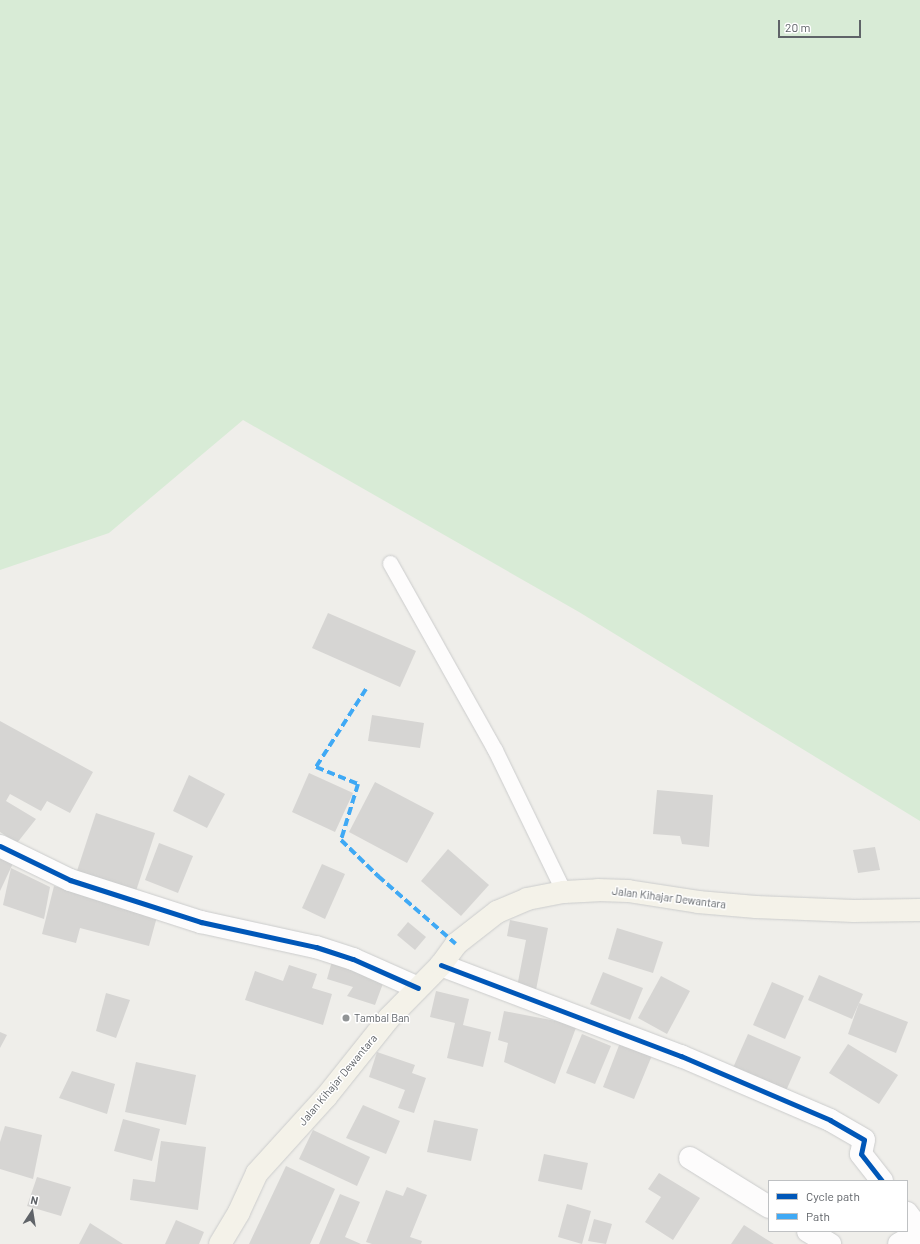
<!DOCTYPE html>
<style>
body{margin:0}
#map{position:relative;width:920px;height:1244px;overflow:hidden;background:#efeeea;font-family:Barlow,sans-serif}
div>[style]{position:absolute}
.green>*{inset:0;background:#d8ebd6}
.building>*{inset:0;background:#d6d5d3}
.roads{filter:drop-shadow(0 0 1px #cbcccc) drop-shadow(0 0 1px #cbcccc)}
.lane>*{height:15px;margin:-7.5px;padding:0 7.5px;transform-origin:7.5px;border-radius:7.5px;background:#fdfcfc}
.street>*{height:22px;margin:-11px;padding:0 11px;transform-origin:11px;border-radius:11px;background:#fdfcfc}
.primary>*{height:22px;margin:-11px;padding:0 11px;transform-origin:11px;border-radius:11px;background:#f4f2e9}
.quiet>*{height:4px;margin-top:-2px;transform-origin:0;background:repeating-linear-gradient(90deg,#3fa9f5 0 8px,transparent 0 12px)}
.cycleway>*{height:5px;margin:-2.5px;padding:0 2.5px;transform-origin:2.5px;border-radius:2.5px;background:#0057b8}
.dots>*{width:11px;height:11px;translate:-50% -50%;box-sizing:border-box;border:2px solid #fff;border-radius:50%}
span{translate:-50% -50%;white-space:nowrap;text-align:center;line-height:1.15;-webkit-text-stroke:3px #fff;paint-order:stroke}
.street-label{font-size:11px;color:#5f6368}
.poi-label{font-size:11px;color:#5f6368}
.left{translate:0 -50%;text-align:left}
.legend{position:absolute;left:768px;top:1180px;width:140px;height:52px;box-sizing:border-box;background:#fff;border:1px solid #bfc1c3;margin:0;padding:5px 7px;list-style:none;font-size:12px;color:#5f6368}
.legend li{display:flex;align-items:center;gap:8px;height:20px}
.legend b{width:20px;border:1px solid #bfc1c3}
.north{position:absolute;left:12px;top:1192px;width:40px;height:40px;-webkit-text-stroke:3px #fff;paint-order:stroke;rotate:12deg;font-size:11px;font-weight:700;line-height:16px;text-align:center;color:#5f6368}
.north::after{content:'';display:block;margin:auto;width:14px;height:18px;background:#5f6368;clip-path:polygon(50% 0,100% 100%,50% 72%,0 100%)}
.scale{position:absolute;left:778px;top:20px;width:83px;height:18px;box-sizing:border-box;border:2px solid #5f6368;border-top:0;padding-left:5px;font-size:12px;line-height:14px;white-space:nowrap;color:#5f6368;-webkit-text-stroke:3px #fff;paint-order:stroke}
</style>
<div id="map">
<div class="green">
<div style="clip-path:polygon(0 0,920px 0,920px 821px,579px 612px,243px 420px,109px 533px,0 570px)"></div>
</div>
<div class="building">
<div style="clip-path:polygon(328px 613px,416px 651px,400px 687px,312px 648px)"></div>
<div style="clip-path:polygon(372px 715px,424px 723px,420px 748px,368px 741px)"></div>
<div style="clip-path:polygon(0 721px,93px 772px,70px 813px,47px 801px,41px 811px,10px 794px,6px 801px,36px 819px,17px 843px,0 832px)"></div>
<div style="clip-path:polygon(309px 773px,353px 793px,335px 832px,292px 812px)"></div>
<div style="clip-path:polygon(189px 775px,225px 794px,207px 828px,173px 811px)"></div>
<div style="clip-path:polygon(375px 782px,434px 813px,407px 863px,349px 832px)"></div>
<div style="clip-path:polygon(657px 790px,713px 795px,709px 847px,682px 844px,680px 836px,653px 834px)"></div>
<div style="clip-path:polygon(96px 813px,155px 833px,136px 891px,77px 871px)"></div>
<div style="clip-path:polygon(159px 843px,193px 856px,178px 893px,145px 880px)"></div>
<div style="clip-path:polygon(875px 847px,880px 870px,858px 873px,853px 850px)"></div>
<div style="clip-path:polygon(448px 849px,489px 885px,461px 916px,421px 881px)"></div>
<div style="clip-path:polygon(0 852px,15px 859px,0 891px)"></div>
<div style="clip-path:polygon(322px 864px,345px 874px,325px 919px,302px 908px)"></div>
<div style="clip-path:polygon(11px 868px,50px 887px,44px 919px,3px 905px)"></div>
<div style="clip-path:polygon(54px 886px,158px 913px,149px 946px,80px 928px,76px 943px,42px 934px)"></div>
<div style="clip-path:polygon(510px 920px,548px 928px,536px 990px,517px 987px,526px 940px,507px 936px)"></div>
<div style="clip-path:polygon(408px 922px,426px 937px,415px 950px,397px 935px)"></div>
<div style="clip-path:polygon(617px 928px,663px 942px,653px 973px,608px 959px)"></div>
<div style="clip-path:polygon(332px 961px,385px 978px,375px 1005px,347px 996px,353px 987px,327px 979px)"></div>
<div style="clip-path:polygon(289px 965px,317px 974px,312px 988px,332px 994px,323px 1025px,245px 1000px,255px 971px,283px 981px)"></div>
<div style="clip-path:polygon(603px 972px,643px 988px,630px 1020px,590px 1004px)"></div>
<div style="clip-path:polygon(819px 975px,863px 994px,852px 1019px,808px 1000px)"></div>
<div style="clip-path:polygon(661px 976px,690px 991px,667px 1034px,638px 1018px)"></div>
<div style="clip-path:polygon(772px 982px,804px 996px,785px 1039px,753px 1025px)"></div>
<div style="clip-path:polygon(436px 991px,469px 999px,463px 1025px,491px 1032px,483px 1067px,447px 1058px,455px 1023px,430px 1017px)"></div>
<div style="clip-path:polygon(106px 993px,130px 1000px,116px 1038px,96px 1031px)"></div>
<div style="clip-path:polygon(859px 1003px,908px 1022px,896px 1053px,848px 1034px)"></div>
<div style="clip-path:polygon(504px 1011px,577px 1025px,555px 1084px,504px 1062px,508px 1043px,498px 1040px)"></div>
<div style="clip-path:polygon(0 1032px,7px 1035px,0 1048px)"></div>
<div style="clip-path:polygon(582px 1034px,611px 1046px,595px 1084px,566px 1073px)"></div>
<div style="clip-path:polygon(748px 1034px,801px 1057px,785px 1093px,732px 1070px)"></div>
<div style="clip-path:polygon(621px 1040px,653px 1053px,634px 1099px,603px 1087px)"></div>
<div style="clip-path:polygon(848px 1044px,898px 1075px,879px 1104px,829px 1073px)"></div>
<div style="clip-path:polygon(377px 1052px,415px 1065px,412px 1073px,426px 1078px,414px 1113px,398px 1108px,405px 1090px,369px 1077px)"></div>
<div style="clip-path:polygon(136px 1062px,196px 1075px,186px 1125px,125px 1112px)"></div>
<div style="clip-path:polygon(72px 1071px,115px 1084px,107px 1114px,59px 1098px)"></div>
<div style="clip-path:polygon(363px 1105px,400px 1121px,386px 1154px,346px 1138px)"></div>
<div style="clip-path:polygon(123px 1119px,160px 1129px,152px 1161px,114px 1151px)"></div>
<div style="clip-path:polygon(434px 1120px,478px 1129px,471px 1161px,427px 1152px)"></div>
<div style="clip-path:polygon(5px 1126px,42px 1135px,33px 1179px,0 1169px,0 1142px)"></div>
<div style="clip-path:polygon(313px 1130px,370px 1157px,357px 1186px,299px 1159px)"></div>
<div style="clip-path:polygon(161px 1141px,206px 1147px,198px 1210px,130px 1200px,133px 1179px,155px 1182px)"></div>
<div style="clip-path:polygon(544px 1154px,588px 1163px,582px 1190px,538px 1181px)"></div>
<div style="clip-path:polygon(286px 1166px,335px 1189px,310px 1244px,249px 1244px)"></div>
<div style="clip-path:polygon(659px 1173px,700px 1198px,673px 1240px,645px 1222px,661px 1197px,648px 1189px)"></div>
<div style="clip-path:polygon(37px 1177px,71px 1187px,61px 1216px,27px 1206px)"></div>
<div style="clip-path:polygon(407px 1187px,427px 1195px,410px 1237px,422px 1241px,421px 1244px,372px 1244px,366px 1242px,386px 1190px,403px 1196px)"></div>
<div style="clip-path:polygon(340px 1194px,360px 1202px,345px 1237px,361px 1244px,319px 1244px)"></div>
<div style="clip-path:polygon(567px 1204px,591px 1211px,582px 1244px,558px 1237px)"></div>
<div style="clip-path:polygon(594px 1219px,612px 1224px,606px 1244px,588px 1241px)"></div>
<div style="clip-path:polygon(176px 1220px,204px 1232px,199px 1244px,165px 1244px)"></div>
<div style="clip-path:polygon(90px 1223px,123px 1244px,79px 1244px)"></div>
<div style="clip-path:polygon(744px 1225px,774px 1244px,731px 1244px)"></div>
</div>
<div class="roads">
<div class="lane">
<div style="left:390px;top:563px;width:214px;rotate:60.7deg"></div>
<div style="left:495px;top:750px;width:158px;rotate:64.1deg"></div>
</div>
<div class="street">
<div style="left:0;top:846px;width:78px;rotate:25.9deg"></div>
<div style="left:70px;top:880px;width:138px;rotate:17.8deg"></div>
<div style="left:201px;top:922px;width:118px;rotate:12.3deg"></div>
<div style="left:316px;top:947px;width:39px;rotate:18deg"></div>
<div style="left:353px;top:959px;width:71px;rotate:24deg"></div>
<div style="left:441px;top:965px;width:257px;rotate:20.8deg"></div>
<div style="left:681px;top:1056px;width:162px;rotate:23.2deg"></div>
<div style="left:830px;top:1120px;width:39px;rotate:30deg"></div>
<div style="left:864px;top:1140px;width:14px;rotate:102deg"></div>
<div style="left:861px;top:1154px;width:34px;rotate:52deg"></div>
<div style="left:690px;top:1158px;width:93px;rotate:31.8deg"></div>
<div style="left:907px;top:1213px;width:21px;rotate:53deg"></div>
<div style="left:808px;top:1231px;width:26px;rotate:31deg"></div>
<div style="left:899px;top:1244px;width:24px;rotate:-30deg"></div>
</div>
<div class="primary">
<div style="left:220px;top:1244px;width:37px;rotate:-59deg"></div>
<div style="left:239px;top:1212px;width:43px;rotate:-65.2deg"></div>
<div style="left:257px;top:1173px;width:103px;rotate:-47.8deg"></div>
<div style="left:326px;top:1097px;width:101px;rotate:-51.4deg"></div>
<div style="left:389px;top:1018px;width:74px;rotate:-45.5deg"></div>
<div style="left:441px;top:965px;width:26px;rotate:-54deg"></div>
<div style="left:456px;top:944px;width:52px;rotate:-38deg"></div>
<div style="left:497px;top:912px;width:33px;rotate:-23deg"></div>
<div style="left:527px;top:899px;width:38px;rotate:-11deg"></div>
<div style="left:564px;top:892px;width:34px;rotate:-3deg"></div>
<div style="left:598px;top:890px;width:30px;rotate:2deg"></div>
<div style="left:628px;top:891px;width:71px;rotate:8.9deg"></div>
<div style="left:698px;top:902px;width:58px;rotate:4.9deg"></div>
<div style="left:756px;top:907px;width:98px;rotate:2.3deg"></div>
<div style="left:854px;top:911px;width:66px;rotate:-0.9deg"></div>
</div>
</div>
<div class="quiet">
<div style="left:366px;top:689px;width:93px;rotate:122.7deg"></div>
<div style="left:316px;top:767px;width:45px;rotate:22deg"></div>
<div style="left:358px;top:784px;width:59px;rotate:106.9deg"></div>
<div style="left:341px;top:840px;width:52px;rotate:44.2deg"></div>
<div style="left:378px;top:876px;width:103px;rotate:41.1deg"></div>
</div>
<div class="cycleway">
<div style="left:0;top:846px;width:78px;rotate:25.9deg"></div>
<div style="left:70px;top:880px;width:138px;rotate:17.8deg"></div>
<div style="left:201px;top:922px;width:118px;rotate:12.3deg"></div>
<div style="left:316px;top:947px;width:39px;rotate:18deg"></div>
<div style="left:353px;top:959px;width:71px;rotate:24deg"></div>
<div style="left:441px;top:965px;width:257px;rotate:20.8deg"></div>
<div style="left:681px;top:1056px;width:162px;rotate:23.2deg"></div>
<div style="left:830px;top:1120px;width:39px;rotate:30deg"></div>
<div style="left:864px;top:1140px;width:14px;rotate:102deg"></div>
<div style="left:861px;top:1154px;width:34px;rotate:52deg"></div>
</div>
<div class="dots">
<div style="left:346px;top:1018px;background:#919496"></div>
</div>
<div class="street-label">
<span style="left:669px;top:898px;rotate:7deg">Jalan Kihajar Dewantara</span>
<span style="left:338px;top:1080px;rotate:-50deg">Jalan Kihajar Dewantara</span>
</div>
<div class="poi-label">
<span class="left" style="left:354px;top:1018px">Tambal Ban</span>
</div>
<ul class="legend">
<li><b style="height:5px;background:#0057b8"></b>Cycle path</li>
<li><b style="height:5px;background:#3fa9f5"></b>Path</li>
</ul>
<div class="north">N</div>
<div class="scale">20 m</div>
</div>
